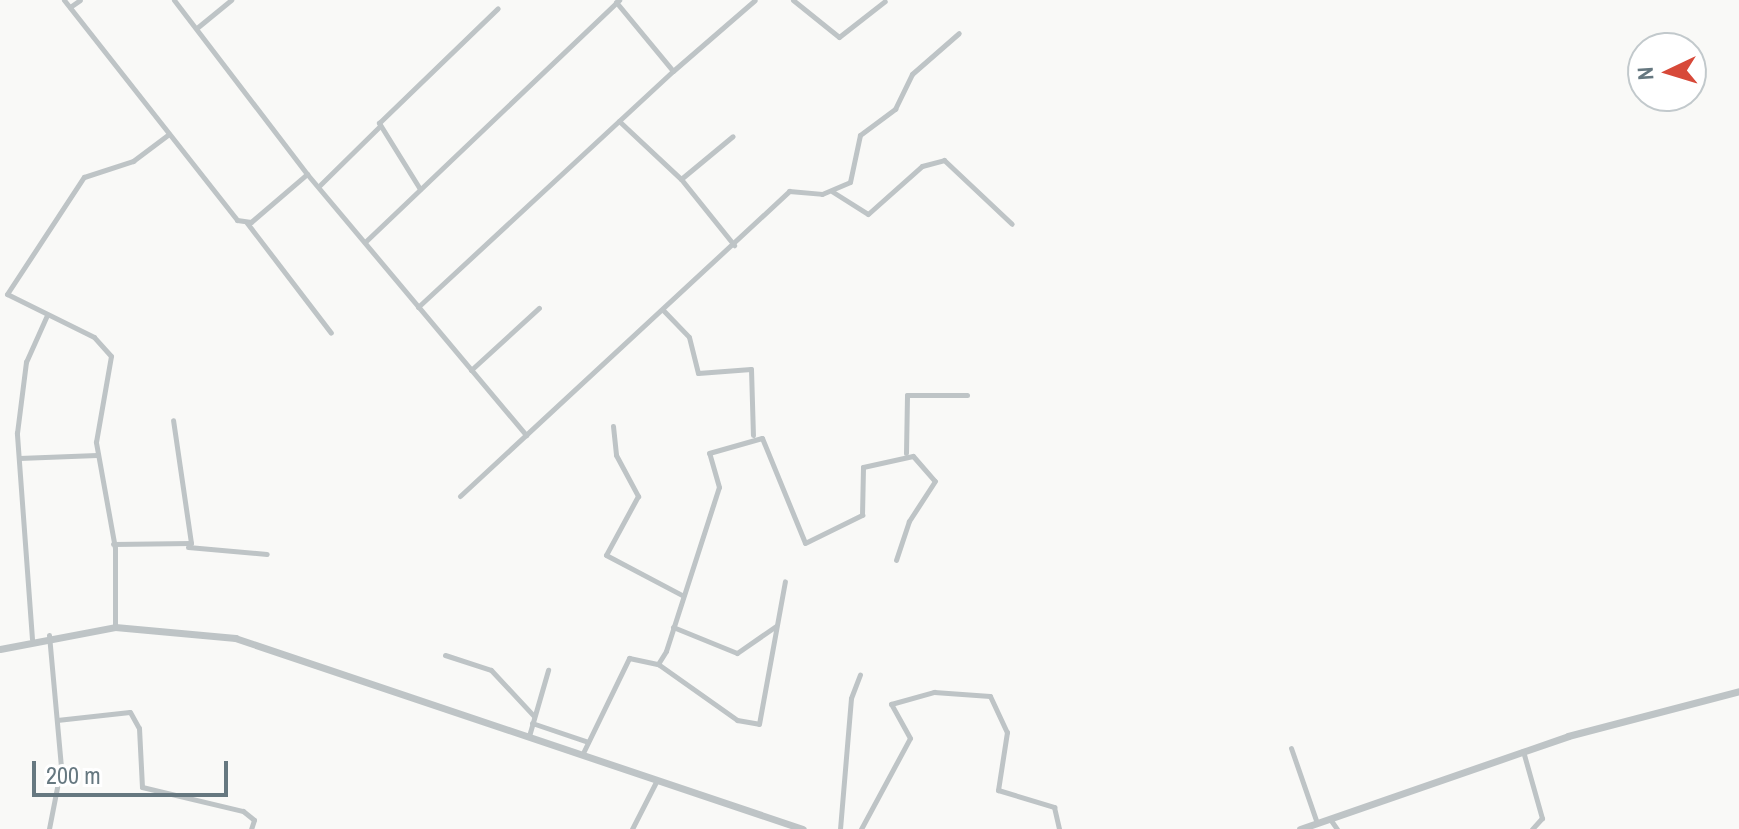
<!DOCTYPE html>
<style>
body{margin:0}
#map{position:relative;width:1739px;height:829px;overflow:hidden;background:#f9f9f7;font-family:"Archivo Narrow",sans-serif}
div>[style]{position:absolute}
.minor>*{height:5px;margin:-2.5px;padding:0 2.5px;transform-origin:2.5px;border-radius:2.5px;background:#bec4c6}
.tertiary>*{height:7px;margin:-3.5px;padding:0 3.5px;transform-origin:3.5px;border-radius:3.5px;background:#bec4c6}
span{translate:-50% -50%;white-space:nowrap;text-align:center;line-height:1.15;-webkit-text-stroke:8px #fff;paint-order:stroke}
.north{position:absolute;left:1627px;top:32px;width:80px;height:80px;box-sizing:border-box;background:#fff;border:2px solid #c2c9cc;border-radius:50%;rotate:266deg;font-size:22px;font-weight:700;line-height:32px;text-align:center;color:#667880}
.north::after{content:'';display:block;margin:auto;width:28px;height:36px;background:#d74939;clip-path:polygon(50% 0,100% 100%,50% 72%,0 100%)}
.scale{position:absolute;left:32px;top:761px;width:196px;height:36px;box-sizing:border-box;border:4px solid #667880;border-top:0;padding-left:10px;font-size:24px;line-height:28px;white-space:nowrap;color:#667880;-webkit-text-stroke:6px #fff;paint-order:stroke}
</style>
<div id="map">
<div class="minor">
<div style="left:64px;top:0;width:280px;rotate:51.8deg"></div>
<div style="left:237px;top:220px;width:14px;rotate:8deg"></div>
<div style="left:251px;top:222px;width:74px;rotate:-40.6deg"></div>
<div style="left:174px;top:0;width:219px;rotate:52.6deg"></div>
<div style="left:307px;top:174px;width:341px;rotate:50deg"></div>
<div style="left:793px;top:0;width:59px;rotate:38.8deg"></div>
<div style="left:839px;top:37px;width:58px;rotate:-38deg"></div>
<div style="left:616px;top:2px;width:89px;rotate:50.4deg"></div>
<div style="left:673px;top:71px;width:108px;rotate:-40.9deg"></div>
<div style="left:70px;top:7px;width:12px;rotate:-35deg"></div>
<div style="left:198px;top:27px;width:43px;rotate:-39.3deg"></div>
<div style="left:619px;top:121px;width:85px;rotate:43.1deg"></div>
<div style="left:681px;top:179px;width:85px;rotate:51.2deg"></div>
<div style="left:681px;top:179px;width:67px;rotate:-39.6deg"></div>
<div style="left:320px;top:185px;width:83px;rotate:-44.5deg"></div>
<div style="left:420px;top:189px;width:78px;rotate:-121.8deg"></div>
<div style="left:379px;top:123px;width:165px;rotate:-44deg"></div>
<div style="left:833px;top:192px;width:41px;rotate:32.2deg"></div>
<div style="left:868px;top:214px;width:72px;rotate:-41.6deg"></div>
<div style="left:922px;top:166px;width:23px;rotate:-15deg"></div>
<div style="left:944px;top:160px;width:93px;rotate:43.3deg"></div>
<div style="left:247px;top:223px;width:138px;rotate:52.6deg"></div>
<div style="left:365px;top:242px;width:351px;rotate:-43.6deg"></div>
<div style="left:418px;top:307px;width:347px;rotate:-42.8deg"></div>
<div style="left:663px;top:310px;width:37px;rotate:46deg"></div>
<div style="left:689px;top:337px;width:37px;rotate:76deg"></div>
<div style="left:698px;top:373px;width:53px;rotate:-4.3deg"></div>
<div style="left:751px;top:369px;width:66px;rotate:88.3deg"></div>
<div style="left:471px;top:370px;width:92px;rotate:-42.4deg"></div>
<div style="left:613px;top:426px;width:29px;rotate:84deg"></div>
<div style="left:616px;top:455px;width:47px;rotate:61.8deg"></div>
<div style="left:638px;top:496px;width:67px;rotate:118.5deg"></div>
<div style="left:606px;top:555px;width:86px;rotate:27.8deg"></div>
<div style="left:906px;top:453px;width:58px;rotate:-89deg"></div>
<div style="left:907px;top:395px;width:60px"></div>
<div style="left:19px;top:458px;width:78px;rotate:-2.2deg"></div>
<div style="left:460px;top:496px;width:449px;rotate:-42.8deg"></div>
<div style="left:789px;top:191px;width:33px;rotate:5deg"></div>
<div style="left:822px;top:194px;width:30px;rotate:-23deg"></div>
<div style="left:850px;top:182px;width:48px;rotate:-78deg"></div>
<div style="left:860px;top:135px;width:44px;rotate:-36.6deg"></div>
<div style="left:895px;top:109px;width:39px;rotate:-64deg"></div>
<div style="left:912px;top:74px;width:62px;rotate:-41.1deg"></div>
<div style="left:113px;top:544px;width:78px;rotate:-0.7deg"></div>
<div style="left:191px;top:543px;width:124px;rotate:-98.3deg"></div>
<div style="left:188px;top:547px;width:79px;rotate:5.1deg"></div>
<div style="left:115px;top:627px;width:79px;rotate:-90deg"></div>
<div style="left:115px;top:548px;width:108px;rotate:-100.2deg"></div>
<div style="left:96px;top:442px;width:87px;rotate:-80.1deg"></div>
<div style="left:111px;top:356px;width:25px;rotate:-132deg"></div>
<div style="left:94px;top:337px;width:97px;rotate:-153.7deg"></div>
<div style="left:7px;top:294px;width:140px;rotate:-56.7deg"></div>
<div style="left:84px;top:177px;width:52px;rotate:-18.1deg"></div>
<div style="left:133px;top:161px;width:45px;rotate:-36.9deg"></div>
<div style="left:673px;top:627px;width:69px;rotate:22.1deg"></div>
<div style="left:737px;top:653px;width:47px;rotate:-34.7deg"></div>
<div style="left:49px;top:635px;width:133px;rotate:84.8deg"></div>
<div style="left:61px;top:767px;width:63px;rotate:101deg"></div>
<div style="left:32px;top:639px;width:207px;rotate:-94.2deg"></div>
<div style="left:17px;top:433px;width:72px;rotate:-82.8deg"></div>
<div style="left:26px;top:362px;width:51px;rotate:-65.9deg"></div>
<div style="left:445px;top:655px;width:48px;rotate:18.1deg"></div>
<div style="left:491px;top:670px;width:62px;rotate:47deg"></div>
<div style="left:658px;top:664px;width:97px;rotate:35.3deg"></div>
<div style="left:737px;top:720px;width:22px;rotate:10deg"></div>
<div style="left:759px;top:724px;width:145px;rotate:-79.7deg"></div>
<div style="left:57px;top:720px;width:73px;rotate:-6.3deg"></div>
<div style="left:130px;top:712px;width:18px;rotate:61deg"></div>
<div style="left:139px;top:728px;width:59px;rotate:87.1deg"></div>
<div style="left:142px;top:787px;width:104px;rotate:13.4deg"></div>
<div style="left:243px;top:811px;width:14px;rotate:39deg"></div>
<div style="left:254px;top:820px;width:9px;rotate:108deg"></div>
<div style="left:532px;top:723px;width:59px;rotate:18.7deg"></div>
<div style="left:529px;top:736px;width:69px;rotate:-73.9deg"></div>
<div style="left:1291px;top:748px;width:79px;rotate:70.9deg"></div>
<div style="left:1523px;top:751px;width:70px;rotate:74.2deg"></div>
<div style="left:1542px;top:818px;width:15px;rotate:132deg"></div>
<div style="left:582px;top:755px;width:108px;rotate:-64.1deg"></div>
<div style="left:629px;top:658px;width:30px;rotate:12deg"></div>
<div style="left:658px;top:664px;width:15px;rotate:-58deg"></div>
<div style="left:666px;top:651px;width:172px;rotate:-72.1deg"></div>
<div style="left:719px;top:487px;width:35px;rotate:-106deg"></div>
<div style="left:709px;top:453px;width:55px;rotate:-15.8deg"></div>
<div style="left:762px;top:438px;width:113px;rotate:67.7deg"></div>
<div style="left:805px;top:543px;width:64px;rotate:-26.2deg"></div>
<div style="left:862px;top:515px;width:48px;rotate:-88.8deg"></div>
<div style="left:863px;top:467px;width:51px;rotate:-12.4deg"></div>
<div style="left:913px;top:456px;width:33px;rotate:49deg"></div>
<div style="left:935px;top:481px;width:48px;rotate:123deg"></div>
<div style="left:909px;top:521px;width:41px;rotate:108.4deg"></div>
<div style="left:1330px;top:819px;width:12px;rotate:55deg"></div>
<div style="left:632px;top:829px;width:55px;rotate:-63deg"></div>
<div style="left:840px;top:829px;width:131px;rotate:-85.2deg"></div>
<div style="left:851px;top:698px;width:25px;rotate:-69deg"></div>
<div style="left:861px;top:829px;width:103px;rotate:-61.7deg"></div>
<div style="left:910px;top:738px;width:39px;rotate:-119deg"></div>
<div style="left:891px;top:704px;width:45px;rotate:-15.6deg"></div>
<div style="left:934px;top:692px;width:56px;rotate:4.1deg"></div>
<div style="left:990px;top:696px;width:40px;rotate:65deg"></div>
<div style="left:1007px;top:732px;width:59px;rotate:98.8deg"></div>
<div style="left:998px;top:790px;width:59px;rotate:16.9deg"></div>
<div style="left:1054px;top:807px;width:23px;rotate:77deg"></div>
</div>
<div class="tertiary">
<div style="left:0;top:649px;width:117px;rotate:-10.8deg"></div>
<div style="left:115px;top:627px;width:121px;rotate:5.2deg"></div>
<div style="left:235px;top:638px;width:599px;rotate:18.59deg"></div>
<div style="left:1300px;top:829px;width:284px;rotate:-19.1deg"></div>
<div style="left:1568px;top:736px;width:177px;rotate:-14.7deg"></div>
</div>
<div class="north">N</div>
<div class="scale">200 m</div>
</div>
